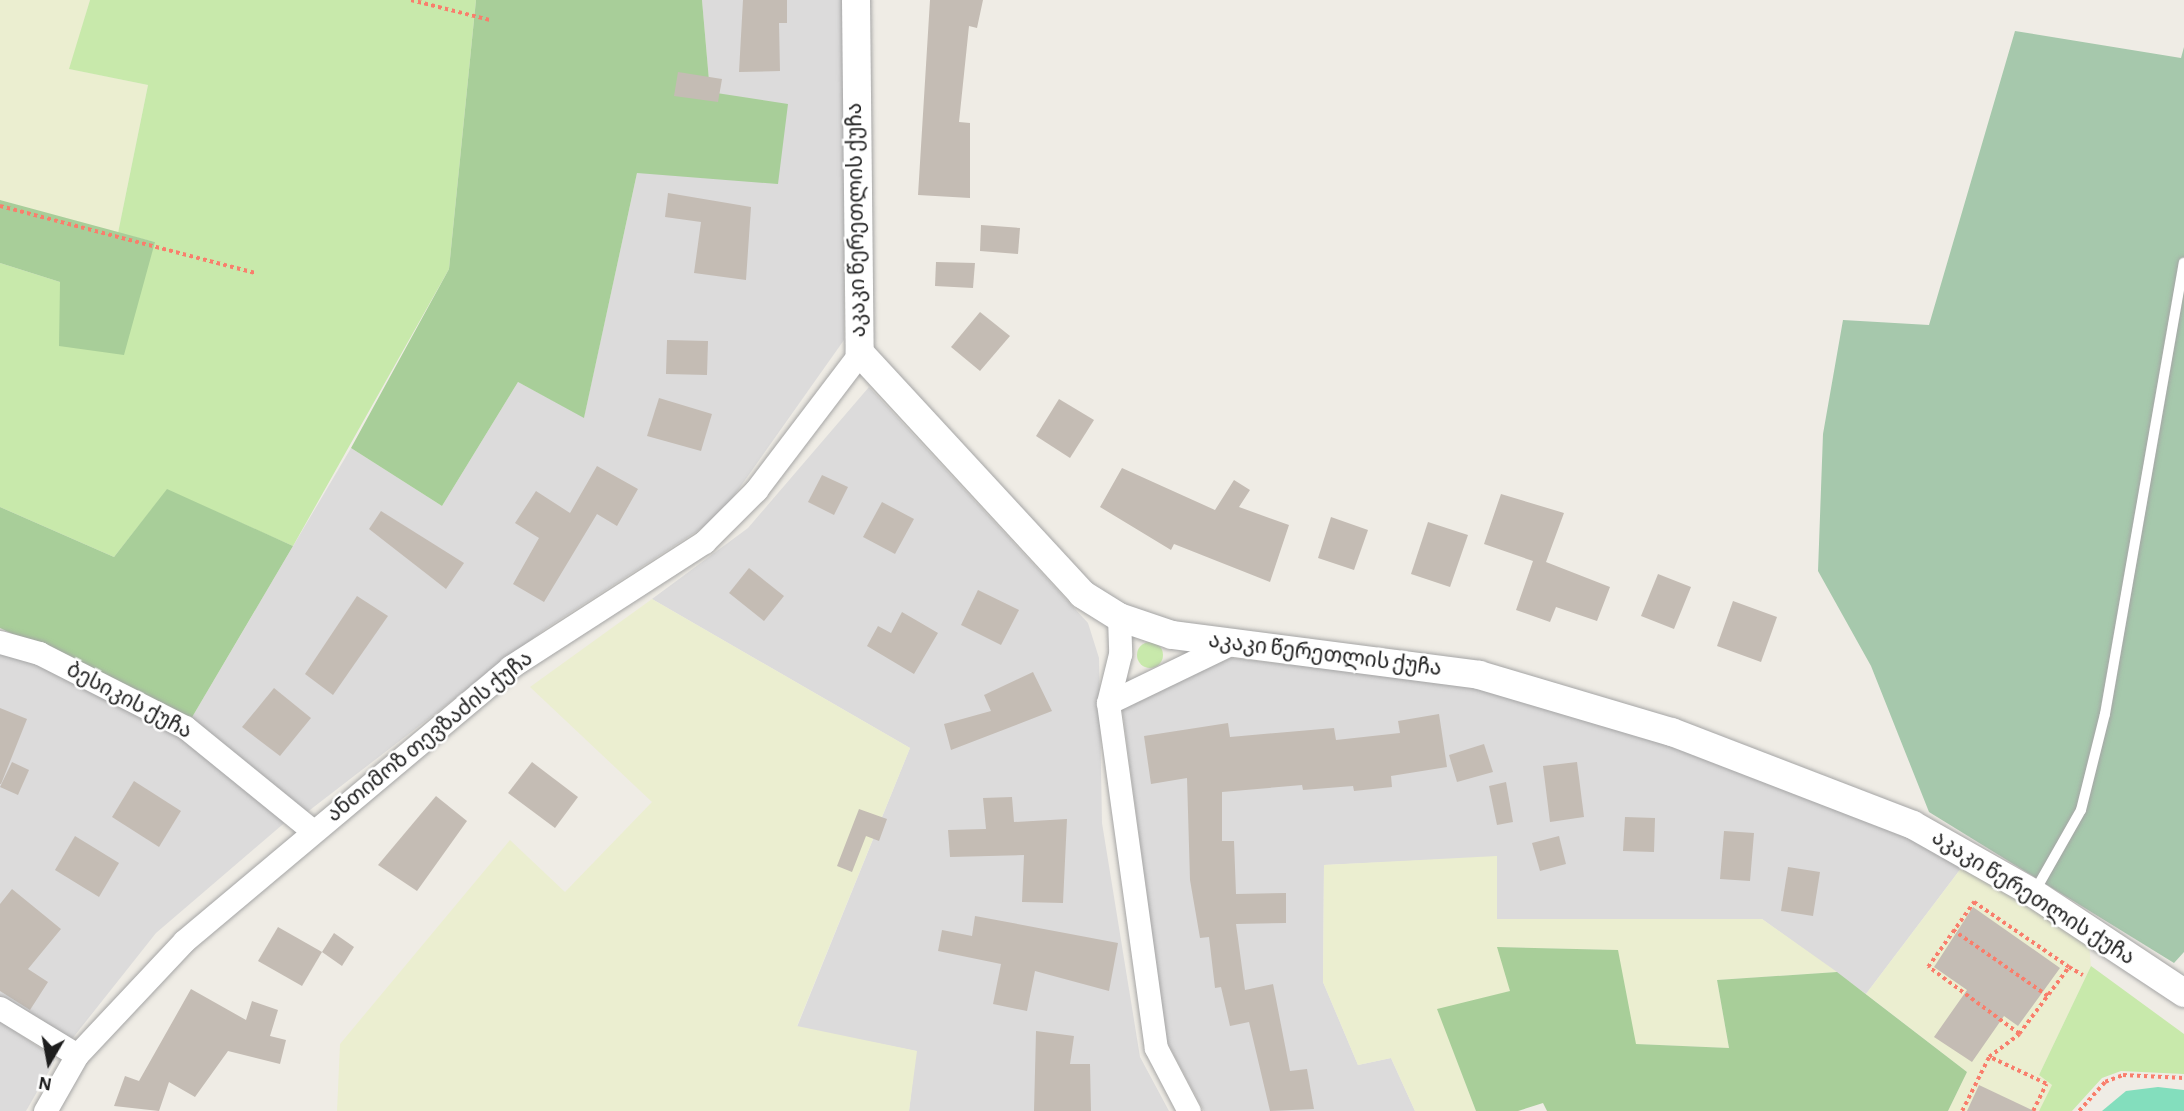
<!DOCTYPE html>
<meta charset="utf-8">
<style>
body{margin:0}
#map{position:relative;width:2184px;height:1111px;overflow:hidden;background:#efece5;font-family:"Alegreya Sans","Noto Sans Georgian",sans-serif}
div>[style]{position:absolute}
.residential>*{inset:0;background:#dcdbdb}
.farmland>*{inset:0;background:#ebeed0}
.grass>*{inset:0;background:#c8e9ab}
.round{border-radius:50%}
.forest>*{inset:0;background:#a8ce99}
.cemetery>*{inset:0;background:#a6c8ac}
.pitch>*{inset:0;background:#83debd}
.building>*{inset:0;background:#c4bcb4}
.path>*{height:3.5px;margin-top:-1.75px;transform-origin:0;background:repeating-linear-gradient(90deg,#f97e6c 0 3.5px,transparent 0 7px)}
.roads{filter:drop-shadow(0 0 2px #a5a5a5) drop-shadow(0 0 2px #a5a5a5)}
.service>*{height:10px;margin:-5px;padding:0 5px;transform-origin:5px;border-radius:5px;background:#fff}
.minor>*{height:23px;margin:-11.5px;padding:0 11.5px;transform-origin:11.5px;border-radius:11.5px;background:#fff}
.tertiary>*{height:28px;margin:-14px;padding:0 14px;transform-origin:14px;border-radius:14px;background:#fff}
span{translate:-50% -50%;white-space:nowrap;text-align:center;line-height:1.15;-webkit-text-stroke:5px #fff;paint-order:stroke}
.street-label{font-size:21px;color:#1e1e1e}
.north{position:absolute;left:14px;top:1027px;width:70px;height:70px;-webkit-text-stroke:5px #fff;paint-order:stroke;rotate:190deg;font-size:19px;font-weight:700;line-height:28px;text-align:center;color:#1e1e1e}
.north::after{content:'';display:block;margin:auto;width:24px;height:32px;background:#1e1e1e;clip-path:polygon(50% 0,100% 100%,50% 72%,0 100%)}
</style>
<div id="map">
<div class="residential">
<div style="clip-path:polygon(702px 0,844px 0,844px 340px,719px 517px,545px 629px,306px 813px,191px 719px,351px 448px,442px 506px,518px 382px,584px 417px,637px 173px,710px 93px)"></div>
<div style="clip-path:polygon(869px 387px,1088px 623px,1099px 658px,1102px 823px,1140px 1057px,1169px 1111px,909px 1111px,916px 1051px,797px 1027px,910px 748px,652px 599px,748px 528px)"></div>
<div style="clip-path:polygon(0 649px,34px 658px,183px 734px,289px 819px,156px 933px,68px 1044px,0 1000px)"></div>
<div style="clip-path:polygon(1230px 658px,1478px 685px,1670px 740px,1908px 836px,1962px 867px,1866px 994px,1762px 919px,1496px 919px,1497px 857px,1324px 865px,1323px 982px,1358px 1065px,1391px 1058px,1415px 1111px,1204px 1111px,1166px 1040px,1122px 706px)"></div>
<div style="clip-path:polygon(0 1021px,56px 1059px,26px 1111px,0 1111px)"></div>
</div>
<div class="farmland">
<div style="clip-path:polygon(0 0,90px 0,70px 69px,148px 85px,118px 233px,0 200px)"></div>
<div style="clip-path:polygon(652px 599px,910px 748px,797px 1026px,917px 1051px,909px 1111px,337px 1111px,340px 1044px,510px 840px,565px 892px,652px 802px,530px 687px)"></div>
<div style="clip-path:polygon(1497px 856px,1497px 919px,1762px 919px,1837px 972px,1717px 980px,1729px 1048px,1635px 1044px,1617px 950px,1498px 947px,1511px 991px,1438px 1010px,1476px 1111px,1415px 1111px,1391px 1058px,1358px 1065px,1323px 982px,1324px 865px)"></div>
<div style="clip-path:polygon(1962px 867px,2089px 944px,2091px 966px,2039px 1075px,2052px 1085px,2039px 1111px,1948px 1111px,1967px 1072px,1866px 994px)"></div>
</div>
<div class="grass">
<div style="clip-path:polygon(90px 0,476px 0,449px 269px,293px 546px,167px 490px,114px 557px,0 507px,0 263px,60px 282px,155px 242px,118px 233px,148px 85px,69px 69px)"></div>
<div class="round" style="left:1137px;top:642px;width:26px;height:26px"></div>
<div style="clip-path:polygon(2091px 966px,2184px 1034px,2184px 1074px,2121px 1071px,2102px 1078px,2072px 1111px,2039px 1111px,2052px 1085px,2039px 1075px)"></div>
</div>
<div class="forest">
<div style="clip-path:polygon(476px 0,702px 0,710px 92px,788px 104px,778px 184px,637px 173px,584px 418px,518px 382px,442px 506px,351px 448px,449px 269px)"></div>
<div style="clip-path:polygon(0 200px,155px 242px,124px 355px,59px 346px,60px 282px,0 263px)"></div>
<div style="clip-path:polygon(167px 489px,293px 546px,191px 719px,0 628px,0 507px,114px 557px)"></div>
<div style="clip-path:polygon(1497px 947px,1618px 950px,1636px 1044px,1729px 1048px,1717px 980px,1837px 972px,1967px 1072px,1948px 1111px,1547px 1111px,1543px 1103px,1518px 1111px,1476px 1111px,1437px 1009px,1510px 991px)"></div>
</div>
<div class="cemetery">
<div style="clip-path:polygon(2015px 31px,2181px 58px,2184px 47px,2184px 952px,2174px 963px,1929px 812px,1871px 666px,1818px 571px,1823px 434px,1843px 320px,1929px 325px)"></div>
</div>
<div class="pitch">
<div style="clip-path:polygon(2158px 1087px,2184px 1090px,2184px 1111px,2102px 1111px,2126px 1091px)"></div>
</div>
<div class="building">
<div style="clip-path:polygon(743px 0,787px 0,787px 23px,779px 23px,780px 71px,739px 72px)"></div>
<div style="clip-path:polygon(930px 0,983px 0,977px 28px,969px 26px,959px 122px,970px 123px,970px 198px,918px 195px)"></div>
<div style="clip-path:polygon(678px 72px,722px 79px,718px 102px,674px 96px)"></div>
<div style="clip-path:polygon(668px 193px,751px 207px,746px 280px,694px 273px,701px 222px,665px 217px)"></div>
<div style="clip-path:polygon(981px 225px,1020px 228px,1018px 254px,980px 251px)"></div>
<div style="clip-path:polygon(936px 262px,975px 263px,973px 288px,935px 286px)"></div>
<div style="clip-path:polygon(980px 312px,1010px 336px,980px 371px,951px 347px)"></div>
<div style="clip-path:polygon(667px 340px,708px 341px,707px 375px,666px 374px)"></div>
<div style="clip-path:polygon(659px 398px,712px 414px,701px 451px,647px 436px)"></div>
<div style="clip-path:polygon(1059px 399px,1094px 420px,1070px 458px,1036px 436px)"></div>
<div style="clip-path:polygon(597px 466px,638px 489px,617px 526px,597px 514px,544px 602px,513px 584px,539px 538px,515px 523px,536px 491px,570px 513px)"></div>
<div style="clip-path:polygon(1122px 468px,1215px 510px,1234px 480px,1250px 490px,1239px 507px,1289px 525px,1270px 582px,1174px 544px,1171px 550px,1100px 507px)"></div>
<div style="clip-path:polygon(822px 475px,848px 487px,834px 515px,808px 502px)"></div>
<div style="clip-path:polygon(1501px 494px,1564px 513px,1546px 562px,1610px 587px,1597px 621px,1556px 607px,1550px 622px,1516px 610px,1533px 561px,1484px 544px)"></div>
<div style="clip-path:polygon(882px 502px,914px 519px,895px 554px,863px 537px)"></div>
<div style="clip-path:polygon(381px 511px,464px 563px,446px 589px,369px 529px)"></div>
<div style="clip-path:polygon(1331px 517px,1368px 530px,1354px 570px,1318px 558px)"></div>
<div style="clip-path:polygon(1428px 522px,1468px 535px,1450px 587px,1411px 574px)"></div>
<div style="clip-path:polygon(749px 568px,784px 596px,764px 621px,729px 593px)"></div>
<div style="clip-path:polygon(1658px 574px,1691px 587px,1674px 629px,1641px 616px)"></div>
<div style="clip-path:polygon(978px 590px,1019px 610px,1001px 645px,961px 625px)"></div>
<div style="clip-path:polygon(357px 596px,388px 616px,333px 695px,305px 674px)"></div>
<div style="clip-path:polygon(1733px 601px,1777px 617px,1761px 662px,1717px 646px)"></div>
<div style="clip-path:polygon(902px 612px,938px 633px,914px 674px,867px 646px,878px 626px,891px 633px)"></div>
<div style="clip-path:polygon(1033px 672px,1052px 711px,951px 750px,944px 724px,991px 711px,984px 695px)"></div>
<div style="clip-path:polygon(274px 688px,311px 718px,280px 756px,242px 727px)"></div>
<div style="clip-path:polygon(0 708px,27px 719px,1px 784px,0 784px)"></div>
<div style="clip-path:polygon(1439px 714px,1447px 767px,1391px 776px,1392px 787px,1354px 791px,1353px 786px,1303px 790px,1302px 785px,1222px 792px,1222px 841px,1234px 841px,1236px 894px,1286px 893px,1286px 923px,1236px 924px,1245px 990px,1273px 984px,1290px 1071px,1307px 1069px,1314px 1109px,1270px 1111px,1249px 1022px,1230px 1026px,1221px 987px,1215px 988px,1209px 937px,1200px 938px,1190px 880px,1187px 778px,1151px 784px,1144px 736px,1228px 723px,1230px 737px,1334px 728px,1336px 740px,1400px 733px,1398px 721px)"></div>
<div style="clip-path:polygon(1484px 744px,1493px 772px,1457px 782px,1449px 755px)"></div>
<div style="clip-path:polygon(12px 762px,29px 770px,18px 795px,0 787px)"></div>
<div style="clip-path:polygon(532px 762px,578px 797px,555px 828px,508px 793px)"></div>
<div style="clip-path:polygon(1577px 762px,1584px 817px,1550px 822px,1543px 766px)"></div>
<div style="clip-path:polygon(134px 781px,181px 811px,159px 847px,112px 817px)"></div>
<div style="clip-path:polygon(1506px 782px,1513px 822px,1497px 825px,1489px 786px)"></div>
<div style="clip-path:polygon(436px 796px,467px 821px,417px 891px,378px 865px)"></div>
<div style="clip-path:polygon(1012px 797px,1014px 822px,1067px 819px,1063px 903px,1022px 902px,1024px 855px,950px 857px,948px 830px,986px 829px,983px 798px)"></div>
<div style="clip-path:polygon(859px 809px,887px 819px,879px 841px,866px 836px,852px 872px,837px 866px)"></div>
<div style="clip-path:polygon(1625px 817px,1655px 818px,1654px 852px,1623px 851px)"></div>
<div style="clip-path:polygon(1724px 831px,1754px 833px,1750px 881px,1720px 879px)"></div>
<div style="clip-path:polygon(75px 836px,119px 863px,99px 897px,55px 870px)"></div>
<div style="clip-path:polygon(1559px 836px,1566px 864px,1540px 871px,1532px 843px)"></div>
<div style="clip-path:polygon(1788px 867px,1820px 872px,1813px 916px,1781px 911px)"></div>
<div style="clip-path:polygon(12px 889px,61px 929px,28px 969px,48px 982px,30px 1010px,0 991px,0 904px)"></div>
<div style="clip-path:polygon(1973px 907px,2060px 968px,2018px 1026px,2004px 1016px,1972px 1062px,1934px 1037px,1967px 990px,1934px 967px)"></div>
<div style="clip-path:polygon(975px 916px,1118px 943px,1109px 991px,1035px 971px,1027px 1011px,993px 1004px,1001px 964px,938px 951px,942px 930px,972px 936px)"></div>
<div style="clip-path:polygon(278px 927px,322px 952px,302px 986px,258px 961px)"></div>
<div style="clip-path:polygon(334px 933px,354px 947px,342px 966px,322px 952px)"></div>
<div style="clip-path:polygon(191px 989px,246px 1020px,252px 1001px,278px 1010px,270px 1036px,286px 1040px,280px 1064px,228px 1051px,195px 1097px,169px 1082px,159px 1111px,114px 1106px,125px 1076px,139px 1081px)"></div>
<div style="clip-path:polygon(1036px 1031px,1074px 1036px,1070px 1064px,1090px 1064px,1091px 1111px,1034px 1111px)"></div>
<div style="clip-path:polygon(1979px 1085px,2034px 1111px,1967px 1111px)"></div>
</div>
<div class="path">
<div style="left:411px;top:0;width:81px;rotate:14.2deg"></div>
<div style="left:0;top:206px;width:264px;rotate:14.7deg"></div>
<div style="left:1953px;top:930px;width:116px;rotate:34.8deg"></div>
<div style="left:2019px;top:1034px;width:113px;rotate:-143.6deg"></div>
<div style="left:1928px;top:967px;width:80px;rotate:-54.7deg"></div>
<div style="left:1974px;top:902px;width:115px;rotate:34.4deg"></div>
<div style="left:1962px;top:1111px;width:60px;rotate:-63.4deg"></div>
<div style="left:2033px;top:1111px;width:30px;rotate:-64deg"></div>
<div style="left:2046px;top:1084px;width:63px;rotate:-154.7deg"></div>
<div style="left:1989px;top:1057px;width:38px;rotate:-37deg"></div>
<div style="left:2019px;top:1034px;width:84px;rotate:-53.3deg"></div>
<div style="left:2069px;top:967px;width:16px;rotate:30deg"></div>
<div style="left:2079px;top:1111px;width:39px;rotate:-48deg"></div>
<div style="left:2105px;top:1082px;width:19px;rotate:-21deg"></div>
<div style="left:2123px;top:1075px;width:61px;rotate:2.8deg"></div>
</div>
<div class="roads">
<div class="service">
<div style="left:2035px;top:891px;width:93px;rotate:-60.4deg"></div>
<div style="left:2081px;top:810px;width:99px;rotate:-76deg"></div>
<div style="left:2105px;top:714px;width:458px;rotate:-80.1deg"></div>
</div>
<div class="minor">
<div style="left:1119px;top:617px;width:37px;rotate:88deg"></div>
<div style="left:1120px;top:654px;width:50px;rotate:103.8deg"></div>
<div style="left:1108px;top:703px;width:348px;rotate:82.1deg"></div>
<div style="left:1156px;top:1048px;width:71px;rotate:62.4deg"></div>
<div style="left:0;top:642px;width:41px;rotate:15.8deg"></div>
<div style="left:39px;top:653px;width:164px;rotate:26.9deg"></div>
<div style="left:185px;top:727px;width:165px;rotate:39.1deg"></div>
<div style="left:1108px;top:703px;width:138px;rotate:-25.8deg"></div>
<div style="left:0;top:1008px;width:90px;rotate:31.4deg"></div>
<div style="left:45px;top:1111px;width:64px;rotate:-60.3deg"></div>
<div style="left:77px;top:1055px;width:156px;rotate:-46.8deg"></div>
<div style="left:184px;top:941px;width:426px;rotate:-40deg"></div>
<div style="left:510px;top:667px;width:231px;rotate:-32.8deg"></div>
<div style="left:704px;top:542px;width:74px;rotate:-45deg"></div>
<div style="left:756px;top:490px;width:172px;rotate:-52.8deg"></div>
</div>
<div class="tertiary">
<div style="left:856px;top:0;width:353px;rotate:89.4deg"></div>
<div style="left:860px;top:353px;width:328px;rotate:47.3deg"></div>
<div style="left:1082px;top:594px;width:44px;rotate:31.9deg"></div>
<div style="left:1119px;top:617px;width:56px;rotate:18.8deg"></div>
<div style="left:1172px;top:635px;width:310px;rotate:7.4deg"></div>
<div style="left:1479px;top:675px;width:201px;rotate:16.5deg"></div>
<div style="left:1672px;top:732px;width:258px;rotate:21.1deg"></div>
<div style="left:1913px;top:825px;width:138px;rotate:29.5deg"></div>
<div style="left:2033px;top:893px;width:181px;rotate:33.5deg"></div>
</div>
</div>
<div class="street-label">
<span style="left:857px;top:220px;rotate:-91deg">აკაკი წერეთლის ქუჩა</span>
<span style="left:1325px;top:655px;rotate:7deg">აკაკი წერეთლის ქუჩა</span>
<span style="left:129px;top:701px;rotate:28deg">ბესიკის ქუჩა</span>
<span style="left:430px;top:737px;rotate:-39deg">ანთიმოზ თევზაძის ქუჩა</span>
<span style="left:2033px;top:898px;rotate:32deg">აკაკი წერეთლის ქუჩა</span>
</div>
<div class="north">N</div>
</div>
